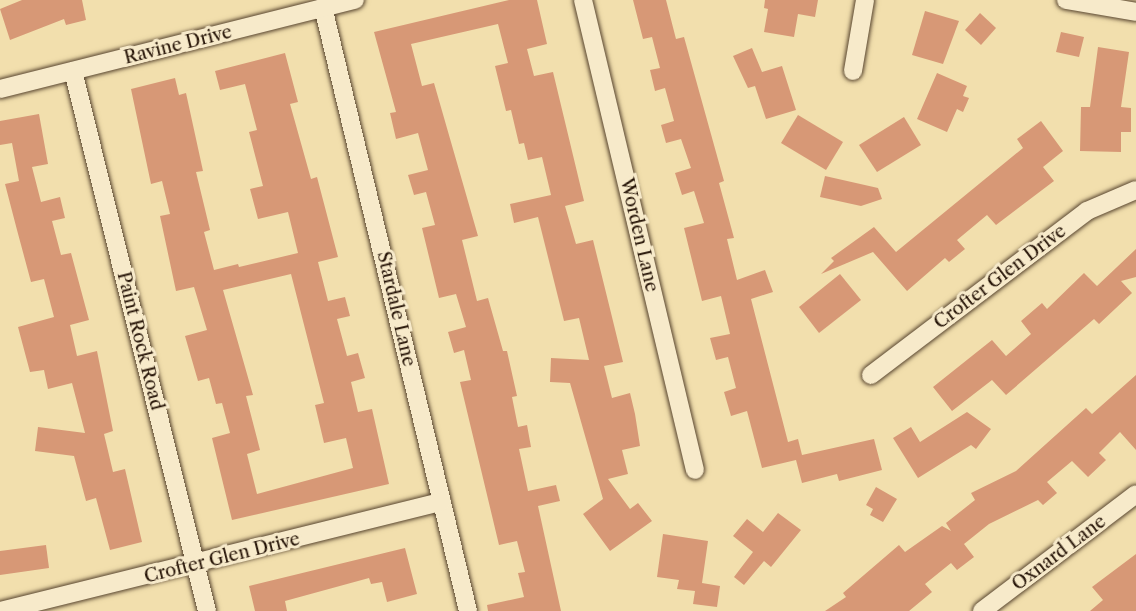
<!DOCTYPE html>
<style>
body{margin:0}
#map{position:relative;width:1136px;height:611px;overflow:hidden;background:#f2dfad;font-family:"Libre Caslon Text",serif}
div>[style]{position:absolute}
.building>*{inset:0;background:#d79876}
.roads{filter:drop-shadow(0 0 2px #58452f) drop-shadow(0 0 2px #58452f)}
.street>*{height:18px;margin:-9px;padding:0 9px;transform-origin:9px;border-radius:9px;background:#f7eaca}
span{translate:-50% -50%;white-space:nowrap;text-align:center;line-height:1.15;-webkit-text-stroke:6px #f7eaca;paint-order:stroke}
.street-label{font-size:18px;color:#241205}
</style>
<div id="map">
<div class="building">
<div style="clip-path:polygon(22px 0,82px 0,86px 20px,66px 25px,64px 19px,10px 40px,0 9px)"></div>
<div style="clip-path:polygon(509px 0,537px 0,547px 44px,527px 49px,534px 76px,553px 72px,584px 201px,565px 206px,576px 244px,593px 240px,612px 317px,623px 362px,604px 366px,612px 398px,630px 393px,635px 414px,640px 446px,622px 450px,628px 474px,608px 479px,630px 509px,638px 503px,652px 521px,610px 551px,583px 514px,603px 499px,570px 383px,550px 382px,551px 358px,589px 360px,579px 318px,564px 321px,538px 217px,514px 223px,510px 204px,551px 195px,542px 157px,528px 160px,524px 143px,519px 144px,511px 110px,506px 111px,495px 66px,508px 63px,498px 24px,411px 44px,422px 86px,434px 83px,478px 236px,462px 240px,477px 301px,488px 298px,503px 351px,507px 351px,517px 396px,512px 397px,518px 427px,527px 425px,531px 447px,519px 449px,528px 491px,556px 485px,560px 501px,538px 506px,561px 611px,488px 611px,487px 605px,524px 597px,518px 573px,525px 572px,517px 541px,499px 545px,460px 382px,471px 380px,464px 350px,454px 353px,448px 332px,466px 327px,456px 294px,439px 298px,422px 228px,435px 225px,426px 192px,414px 195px,408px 175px,428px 170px,418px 133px,396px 139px,390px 113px,396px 112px,374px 32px)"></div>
<div style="clip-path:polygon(633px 0,666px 0,676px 39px,684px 37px,724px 181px,719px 183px,734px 238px,727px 239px,737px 280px,765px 270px,773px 292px,751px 299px,788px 442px,798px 439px,802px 455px,874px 439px,882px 470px,839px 481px,837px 474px,802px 483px,796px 460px,762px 468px,747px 411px,731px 416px,724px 392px,736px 388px,728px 357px,716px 360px,710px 338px,730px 334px,721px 296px,702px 301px,684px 228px,704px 223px,694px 191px,682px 195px,675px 173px,691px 168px,681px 139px,666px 143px,661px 125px,674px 121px,665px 88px,655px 91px,650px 70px,660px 68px,652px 37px,643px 39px)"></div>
<div style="clip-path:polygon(765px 0,818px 0,815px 17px,798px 14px,794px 37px,764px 32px,768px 9px,764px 8px)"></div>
<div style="clip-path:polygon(925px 11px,959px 21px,943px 64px,912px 55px)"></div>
<div style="clip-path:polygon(980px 13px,996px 28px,981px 45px,965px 30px)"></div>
<div style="clip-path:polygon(1061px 32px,1084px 37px,1079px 57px,1056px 52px)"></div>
<div style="clip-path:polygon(1098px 47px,1129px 52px,1121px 107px,1131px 108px,1131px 132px,1121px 132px,1121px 152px,1080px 151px,1081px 107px,1090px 107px)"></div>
<div style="clip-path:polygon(752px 48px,762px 72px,782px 66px,796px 110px,766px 119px,755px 86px,748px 88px,733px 56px)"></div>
<div style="clip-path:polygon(evenodd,285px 53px,298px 102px,290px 104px,311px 179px,317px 177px,338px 257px,318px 262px,328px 301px,345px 297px,350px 316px,337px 319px,347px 356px,358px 353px,365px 378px,351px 382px,358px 412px,372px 409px,389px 484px,232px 520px,212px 438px,230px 433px,222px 403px,216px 404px,209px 378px,198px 381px,185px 336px,207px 330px,194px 287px,176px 291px,160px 216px,170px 214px,162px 181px,151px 184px,131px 89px,175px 78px,179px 95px,186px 93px,203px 171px,196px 172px,210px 230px,204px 232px,214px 270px,238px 264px,239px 267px,298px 253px,288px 212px,258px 219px,250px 189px,263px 186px,249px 132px,257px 130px,245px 84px,220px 90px,215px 71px,285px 53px,291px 274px,324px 403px,315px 405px,324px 443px,346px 438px,353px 468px,257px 494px,247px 454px,260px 450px,246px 396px,253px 395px,223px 290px,291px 274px)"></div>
<div style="clip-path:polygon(937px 73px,967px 86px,963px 96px,969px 98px,963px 112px,957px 109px,947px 132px,917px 119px)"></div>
<div style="clip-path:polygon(39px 114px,48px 164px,32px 167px,41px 202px,60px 197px,65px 218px,52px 221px,61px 255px,71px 253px,89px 320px,70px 325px,77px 356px,97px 351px,113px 431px,104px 434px,113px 472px,125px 469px,142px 542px,110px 550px,96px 498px,86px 501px,74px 456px,35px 451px,38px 427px,85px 433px,72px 383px,48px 389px,44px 370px,30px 372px,18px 327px,54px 317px,44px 279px,31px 282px,17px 230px,5px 184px,19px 181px,12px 143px,0 145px,0 121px)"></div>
<div style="clip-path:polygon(798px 115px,843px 142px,826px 170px,781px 143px)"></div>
<div style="clip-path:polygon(904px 117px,921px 145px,877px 172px,859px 145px)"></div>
<div style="clip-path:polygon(1041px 121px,1063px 151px,1043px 167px,1054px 181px,996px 225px,987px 215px,957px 240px,965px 249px,949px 262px,945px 258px,907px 291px,873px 252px,821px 274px,834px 261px,831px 258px,874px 227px,896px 252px,1023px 148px,1017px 139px)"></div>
<div style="clip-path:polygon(825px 176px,878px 188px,882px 199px,861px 206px,820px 197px)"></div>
<div style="clip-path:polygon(1136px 249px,1136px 277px,1121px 281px,1132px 293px,1099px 324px,1094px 319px,1006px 395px,992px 380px,952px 411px,933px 387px,992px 340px,1006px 356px,1031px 334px,1021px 321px,1042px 303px,1047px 309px,1084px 273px,1097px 286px)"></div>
<div style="clip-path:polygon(840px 274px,861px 300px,819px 333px,799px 307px)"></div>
<div style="clip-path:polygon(1136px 375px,1136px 450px,1120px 432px,1099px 453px,1106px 460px,1088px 477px,1072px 461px,1047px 482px,1057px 493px,1043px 505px,1038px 500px,989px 524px,964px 544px,974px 557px,957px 570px,951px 563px,925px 584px,932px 592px,909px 611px,825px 611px,846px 597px,843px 593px,899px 545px,905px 552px,942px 526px,951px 531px,946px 523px,975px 500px,971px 493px,1016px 471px,1086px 408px,1092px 414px)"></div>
<div style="clip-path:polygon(967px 412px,991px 429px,976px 449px,971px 445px,918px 478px,893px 438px,911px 427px,920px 442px)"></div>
<div style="clip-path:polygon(876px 487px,897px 499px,883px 522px,870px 515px,873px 509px,866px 505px)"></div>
<div style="clip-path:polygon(778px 513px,801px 530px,771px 567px,764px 561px,744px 585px,734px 577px,753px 552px,733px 536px,747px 519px,763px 532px)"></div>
<div style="clip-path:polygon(663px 534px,708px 541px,702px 583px,720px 586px,717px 607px,693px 604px,695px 591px,677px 589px,679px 580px,657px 577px)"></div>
<div style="clip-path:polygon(46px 545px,49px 568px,0 575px,0 551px)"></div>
<div style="clip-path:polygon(405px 548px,417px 594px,387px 602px,382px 582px,371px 584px,369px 578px,285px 601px,287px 611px,255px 611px,249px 586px)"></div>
<div style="clip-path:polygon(1136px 554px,1136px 611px,1090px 611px,1103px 600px,1092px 587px)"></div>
</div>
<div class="roads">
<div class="street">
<div style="left:583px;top:0;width:483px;rotate:76.6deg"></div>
<div style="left:1066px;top:0;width:71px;rotate:9.7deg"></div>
<div style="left:323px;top:7px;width:621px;rotate:76.5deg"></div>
<div style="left:73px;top:71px;width:556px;rotate:76.06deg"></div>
<div style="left:853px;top:71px;width:72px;rotate:-80.4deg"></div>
<div style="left:0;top:89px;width:366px;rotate:-14.1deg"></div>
<div style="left:871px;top:375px;width:271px;rotate:-37.2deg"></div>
<div style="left:1087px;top:211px;width:53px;rotate:-23.2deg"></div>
<div style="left:0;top:611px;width:455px;rotate:-13.9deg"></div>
<div style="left:982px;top:611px;width:193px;rotate:-37.2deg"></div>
</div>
</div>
<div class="street-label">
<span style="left:178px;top:45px;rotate:-14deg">Ravine Drive</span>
<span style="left:639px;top:235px;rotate:77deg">Worden Lane</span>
<span style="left:1000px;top:277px;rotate:-37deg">Crofter Glen Drive</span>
<span style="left:396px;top:309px;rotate:77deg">Stardale Lane</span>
<span style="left:140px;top:341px;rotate:76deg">Paint Rock Road</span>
<span style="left:1059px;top:553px;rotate:-37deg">Oxnard Lane</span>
<span style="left:222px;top:558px;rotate:-14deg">Crofter Glen Drive</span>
</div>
</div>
